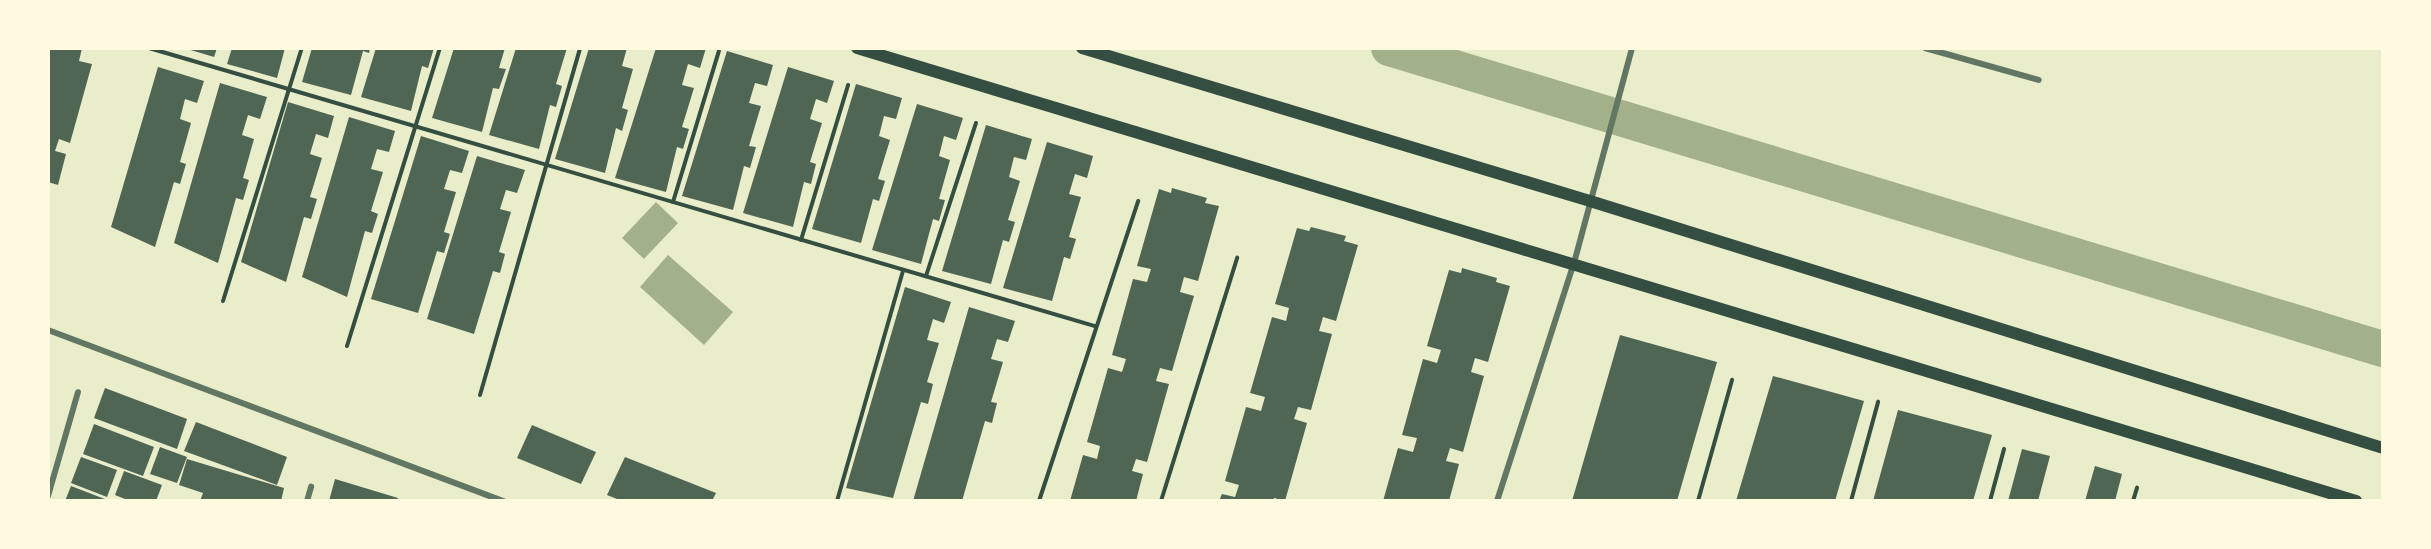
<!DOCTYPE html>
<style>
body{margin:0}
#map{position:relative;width:2431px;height:549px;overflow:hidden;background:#e9edc9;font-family:Roboto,sans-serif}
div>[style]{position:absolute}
.water>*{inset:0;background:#a3b18a}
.canal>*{height:36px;margin:-18px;padding:0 18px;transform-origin:18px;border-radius:18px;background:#a3b18a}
.building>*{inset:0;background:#4f6655}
.path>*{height:4px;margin:-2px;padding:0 2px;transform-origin:2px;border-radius:2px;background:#344e41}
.minor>*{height:6px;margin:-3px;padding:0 3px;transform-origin:3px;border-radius:3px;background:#617663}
.secondary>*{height:12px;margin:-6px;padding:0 6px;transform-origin:6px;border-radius:6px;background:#344e41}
span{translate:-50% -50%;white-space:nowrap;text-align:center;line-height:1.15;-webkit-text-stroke:4.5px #fefae0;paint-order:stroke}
.frame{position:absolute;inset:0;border:50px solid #fefae0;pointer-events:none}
</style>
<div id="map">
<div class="water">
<div style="clip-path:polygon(656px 202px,678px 223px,644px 259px,622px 238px)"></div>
<div style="clip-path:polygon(668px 255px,733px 312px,704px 345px,640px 287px)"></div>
</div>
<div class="canal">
<div style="left:1389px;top:48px;width:1039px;rotate:16.85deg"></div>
</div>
<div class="building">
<div style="clip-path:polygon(48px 48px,82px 48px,79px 61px,92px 64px,70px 143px,59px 139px,55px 151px,66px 154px,58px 185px,48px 182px)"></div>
<div style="clip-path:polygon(184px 48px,217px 48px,214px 57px)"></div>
<div style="clip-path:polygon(232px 48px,285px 48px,277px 78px,227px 64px)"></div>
<div style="clip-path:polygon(312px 48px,370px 48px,369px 53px,363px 51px,351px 95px,302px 82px)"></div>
<div style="clip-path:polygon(376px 48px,434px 48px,428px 68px,422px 66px,411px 111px,361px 97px)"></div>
<div style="clip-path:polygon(454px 48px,505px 48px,499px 68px,506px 69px,499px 89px,493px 88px,482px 132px,432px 118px)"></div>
<div style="clip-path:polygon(516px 48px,567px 48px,556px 84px,562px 86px,556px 107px,550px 105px,539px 149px,489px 135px)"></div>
<div style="clip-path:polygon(589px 48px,627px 48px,622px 66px,633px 69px,622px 108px,628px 110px,622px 131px,616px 128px,605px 173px,555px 159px)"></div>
<div style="clip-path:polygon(656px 48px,706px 48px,700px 68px,688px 64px,682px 85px,694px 88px,682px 127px,689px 129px,683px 149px,677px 147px,666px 192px,615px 178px)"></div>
<div style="clip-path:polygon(727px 51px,773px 65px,767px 86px,755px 83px,749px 103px,761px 106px,749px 146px,756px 147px,750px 168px,744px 166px,733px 210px,682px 196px)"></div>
<div style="clip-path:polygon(158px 67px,204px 81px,197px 103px,185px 99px,180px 119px,191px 123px,180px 162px,186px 164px,180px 184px,174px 182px,155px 247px,111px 227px)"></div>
<div style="clip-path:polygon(788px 67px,834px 81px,827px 103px,816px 99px,810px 119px,822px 123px,810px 162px,816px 164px,811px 184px,804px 182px,793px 227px,743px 213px)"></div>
<div style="clip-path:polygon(220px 83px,267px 97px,260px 119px,248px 115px,242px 135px,254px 139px,243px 178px,249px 180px,243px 200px,236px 198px,218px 263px,174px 243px)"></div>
<div style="clip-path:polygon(856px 84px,902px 98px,896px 119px,884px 116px,879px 136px,890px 140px,878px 179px,885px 181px,879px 201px,873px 199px,861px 243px,812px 229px)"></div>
<div style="clip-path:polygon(288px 102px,334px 116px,328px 138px,316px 134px,310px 154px,322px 158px,310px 197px,317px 199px,311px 219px,304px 217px,286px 282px,241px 262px)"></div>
<div style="clip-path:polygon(917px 104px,963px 118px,956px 140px,944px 136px,939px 156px,950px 160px,939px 199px,945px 200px,939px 221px,933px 219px,921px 264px,872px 250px)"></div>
<div style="clip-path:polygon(349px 117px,395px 131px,389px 152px,377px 149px,371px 169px,383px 172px,371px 211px,378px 214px,372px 233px,365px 231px,347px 297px,302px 277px)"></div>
<div style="clip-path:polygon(986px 125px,1032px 139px,1026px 160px,1014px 157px,1009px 177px,1020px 181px,1008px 220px,1015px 222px,1009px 242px,1003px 240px,991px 284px,942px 271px)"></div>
<div style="clip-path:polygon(421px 136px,469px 151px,462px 173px,450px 170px,444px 189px,456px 192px,444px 232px,450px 234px,444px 253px,437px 251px,418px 313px,371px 299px)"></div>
<div style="clip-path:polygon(1047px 142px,1093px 156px,1087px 178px,1075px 174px,1069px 194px,1081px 197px,1069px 237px,1076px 239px,1070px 259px,1064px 257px,1052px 301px,1003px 288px)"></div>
<div style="clip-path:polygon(477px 156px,525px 170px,517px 193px,506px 190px,500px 209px,511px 212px,499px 252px,505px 254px,500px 273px,493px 271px,474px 334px,427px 319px)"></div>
<div style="clip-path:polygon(1172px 188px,1207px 198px,1205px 203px,1219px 206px,1198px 281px,1184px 277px,1180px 292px,1194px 296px,1172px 371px,1160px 368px,1156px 381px,1169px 384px,1147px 462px,1136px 459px,1132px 471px,1143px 474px,1136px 501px,1070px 501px,1083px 455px,1097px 459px,1100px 446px,1087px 442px,1108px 368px,1122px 372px,1126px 359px,1112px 355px,1133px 279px,1147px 282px,1151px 269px,1137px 266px,1159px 189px,1171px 193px)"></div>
<div style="clip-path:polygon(1311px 227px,1346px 236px,1344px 241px,1358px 245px,1336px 321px,1323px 317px,1319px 331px,1332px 334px,1311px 410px,1298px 407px,1294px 419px,1307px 423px,1285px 501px,1274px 498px,1273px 501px,1219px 501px,1222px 494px,1235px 497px,1239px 485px,1225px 481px,1246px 407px,1261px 411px,1265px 397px,1250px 393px,1272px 317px,1286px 321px,1289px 308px,1275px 304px,1297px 228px,1309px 231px)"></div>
<div style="clip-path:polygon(1462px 268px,1497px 278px,1496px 282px,1510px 286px,1488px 362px,1475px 358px,1471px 372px,1484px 376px,1463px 452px,1450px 448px,1446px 461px,1459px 464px,1449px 501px,1383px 501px,1398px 448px,1413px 452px,1417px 438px,1402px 435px,1423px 359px,1437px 363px,1441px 350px,1427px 346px,1449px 270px,1461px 273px)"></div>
<div style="clip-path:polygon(905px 287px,951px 302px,944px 323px,933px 319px,927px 340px,939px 343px,927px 382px,933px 384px,928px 404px,921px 402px,893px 498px,846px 488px)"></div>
<div style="clip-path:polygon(969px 307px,1015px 321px,1008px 342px,997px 339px,991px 359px,1003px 362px,991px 402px,997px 403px,992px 423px,985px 421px,962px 501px,913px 501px)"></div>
<div style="clip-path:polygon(1620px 335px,1717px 362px,1677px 501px,1572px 501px)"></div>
<div style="clip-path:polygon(1773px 376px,1864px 401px,1835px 501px,1736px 501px)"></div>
<div style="clip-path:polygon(105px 388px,187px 419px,177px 449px,94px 418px)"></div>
<div style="clip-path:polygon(1898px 410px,1992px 435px,1973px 501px,1873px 501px)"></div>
<div style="clip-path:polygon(196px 422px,287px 457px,277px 485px,184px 451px)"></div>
<div style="clip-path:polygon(94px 424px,154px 447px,143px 476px,83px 454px)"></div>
<div style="clip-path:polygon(532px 425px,596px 452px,581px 484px,517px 458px)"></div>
<div style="clip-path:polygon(160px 447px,187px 457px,177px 483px,150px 474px)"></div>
<div style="clip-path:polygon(2022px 449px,2050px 456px,2038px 501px,2008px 501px)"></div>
<div style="clip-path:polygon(81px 457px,117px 470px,107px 497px,71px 483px)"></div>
<div style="clip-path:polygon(625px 457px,716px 493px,712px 501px,622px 501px,607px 495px)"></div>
<div style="clip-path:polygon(187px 459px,284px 488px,281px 501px,200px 501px,203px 493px,179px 485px)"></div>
<div style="clip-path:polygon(2095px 466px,2122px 474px,2115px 501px,2085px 501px)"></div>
<div style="clip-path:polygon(124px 471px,162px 485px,156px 501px,130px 501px,115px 495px)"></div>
<div style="clip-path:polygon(335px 479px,398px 498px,397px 501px,329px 501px)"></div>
<div style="clip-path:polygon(71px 486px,110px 501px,65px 501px)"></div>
</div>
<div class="path">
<div style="left:149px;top:48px;width:986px;rotate:16.38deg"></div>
<div style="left:673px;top:202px;width:158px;rotate:-73.1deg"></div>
<div style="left:801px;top:240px;width:162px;rotate:-73.1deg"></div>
<div style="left:926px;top:276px;width:161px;rotate:-71.9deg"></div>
<div style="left:223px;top:301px;width:265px;rotate:-72.7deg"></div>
<div style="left:347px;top:346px;width:312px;rotate:-72.7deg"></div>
<div style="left:480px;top:395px;width:361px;rotate:-73.9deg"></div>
<div style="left:837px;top:501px;width:239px;rotate:-74deg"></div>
<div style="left:1039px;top:501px;width:316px;rotate:-71.7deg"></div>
<div style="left:1161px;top:501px;width:255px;rotate:-72.6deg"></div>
<div style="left:1698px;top:501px;width:126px;rotate:-74.3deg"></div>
<div style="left:1851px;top:501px;width:103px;rotate:-74.7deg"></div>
<div style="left:1990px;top:501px;width:54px;rotate:-74.9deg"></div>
<div style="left:2133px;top:501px;width:14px;rotate:-73deg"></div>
</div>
<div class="minor">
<div style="left:1925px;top:48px;width:118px;rotate:15.7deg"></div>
<div style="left:48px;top:330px;width:487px;rotate:20.6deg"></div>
<div style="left:48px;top:496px;width:108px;rotate:-73.9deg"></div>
<div style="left:307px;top:501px;width:15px;rotate:-74deg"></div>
<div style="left:1497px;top:501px;width:250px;rotate:-72.1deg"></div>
<div style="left:1574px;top:263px;width:223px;rotate:-74.9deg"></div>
</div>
<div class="secondary">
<div style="left:857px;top:48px;width:1566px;rotate:16.81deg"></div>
<div style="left:1082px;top:48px;width:531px;rotate:16.76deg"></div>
<div style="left:1590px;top:201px;width:831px;rotate:17.3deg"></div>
</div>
<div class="frame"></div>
</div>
